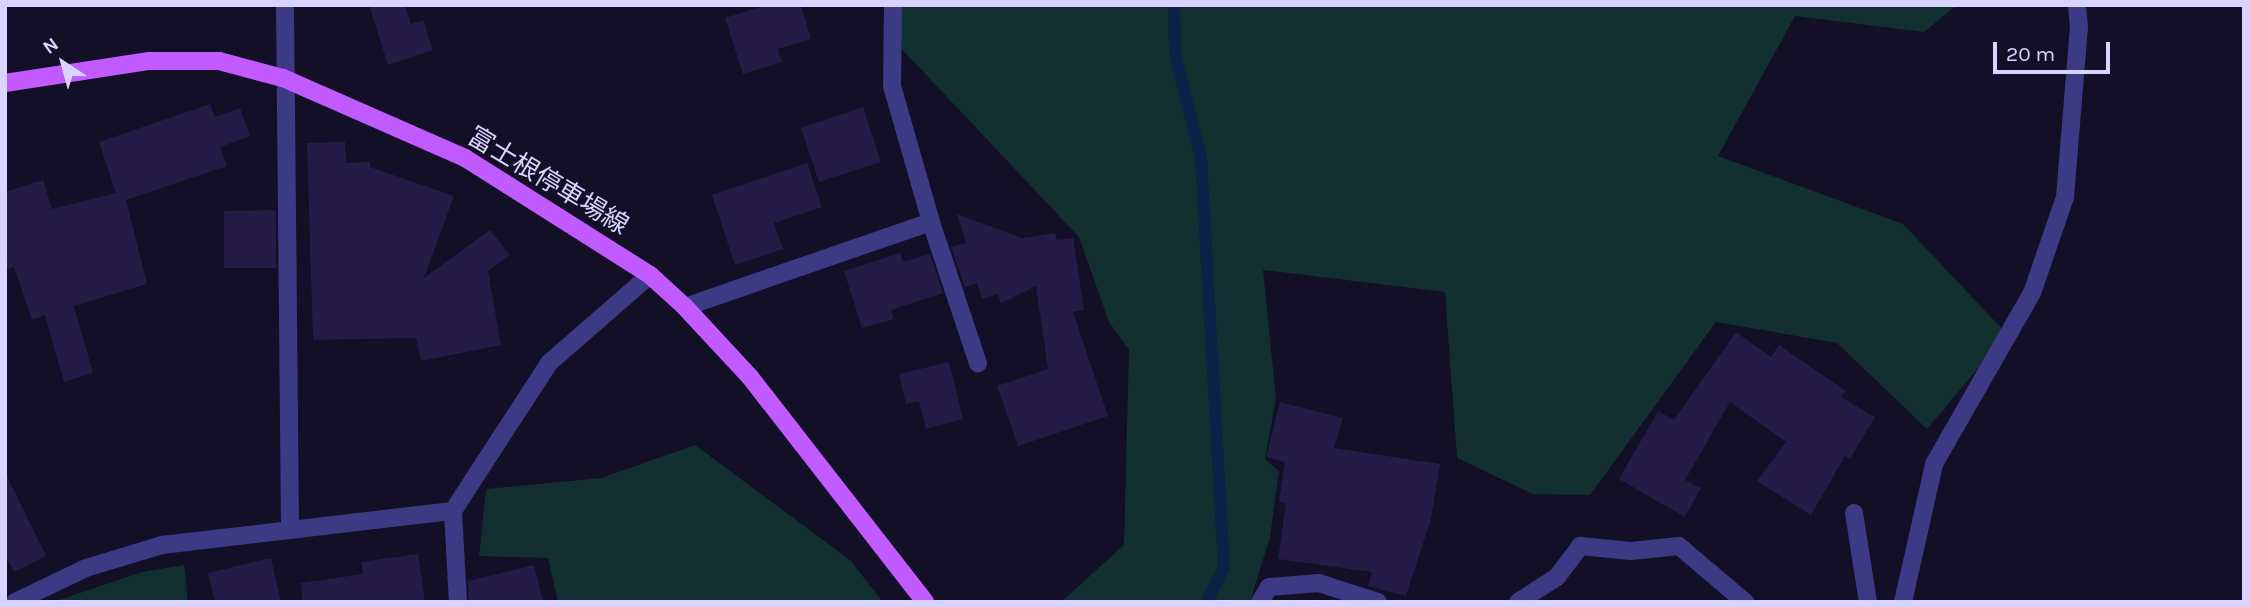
<!DOCTYPE html>
<meta charset="utf-8">
<style>
body{margin:0}
#map{position:relative;width:2249px;height:607px;overflow:hidden;background:#130f26;font-family:Karla,"Noto Sans JP",sans-serif}
div>[style]{position:absolute}
.green>*{inset:0;background:#12302f}
.stream>*{height:12px;margin:-6px;padding:0 6px;transform-origin:6px;border-radius:6px;background:#0c2248}
.building>*{inset:0;background:#241b47}
.minor>*{height:18px;margin:-9px;padding:0 9px;transform-origin:9px;border-radius:9px;background:#3d3a85}
.major>*{height:18px;margin:-9px;padding:0 9px;transform-origin:9px;border-radius:9px;background:#c25bff}
span{translate:-50% -50%;white-space:nowrap;text-align:center;line-height:1.15;-webkit-text-stroke:5px #130f26;paint-order:stroke}
.street-label{font-size:26px;color:#d9d4ff}
.frame{position:absolute;inset:0;border:7px solid #d9d4ff;pointer-events:none}
.north{position:absolute;left:28px;top:28px;width:70px;height:70px;-webkit-text-stroke:5px #130f26;paint-order:stroke;rotate:324deg;font-size:19px;font-weight:700;line-height:28px;text-align:center;color:#d9d4ff}
.north::after{content:'';display:block;margin:auto;width:24px;height:32px;background:#d9d4ff;clip-path:polygon(50% 0,100% 100%,50% 72%,0 100%)}
.scale{position:absolute;left:1993px;top:42px;width:117px;height:32px;box-sizing:border-box;border:4px solid #d9d4ff;border-top:0;padding-left:9px;font-size:21px;line-height:24px;white-space:nowrap;color:#d9d4ff;-webkit-text-stroke:5px #130f26;paint-order:stroke}
</style>
<div id="map">
<div class="green">
<div style="clip-path:polygon(897px 5px,1957px 5px,1924px 32px,1795px 16px,1718px 156px,1903px 224px,2007px 334px,1927px 429px,1837px 343px,1716px 322px,1590px 495px,1533px 494px,1457px 458px,1445px 292px,1263px 270px,1276px 398px,1265px 459px,1279px 471px,1270px 537px,1250px 602px,1061px 602px,1124px 545px,1129px 350px,1109px 322px,1079px 237px,898px 45px)"></div>
<div style="clip-path:polygon(695px 445px,850px 560px,883px 602px,558px 602px,548px 558px,479px 556px,486px 489px,601px 478px)"></div>
<div style="clip-path:polygon(184px 565px,188px 602px,53px 602px,142px 572px)"></div>
</div>
<div class="stream">
<div style="left:1174px;top:5px;width:49px;rotate:88.8deg"></div>
<div style="left:1175px;top:54px;width:107px;rotate:76deg"></div>
<div style="left:1201px;top:158px;width:410px;rotate:86.8deg"></div>
<div style="left:1224px;top:567px;width:39px;rotate:116deg"></div>
</div>
<div class="building">
<div style="clip-path:polygon(369px 5px,405px 5px,411px 24px,423px 20px,433px 50px,388px 65px)"></div>
<div style="clip-path:polygon(766px 5px,801px 5px,811px 39px,778px 49px,782px 62px,743px 74px,725px 18px)"></div>
<div style="clip-path:polygon(210px 104px,215px 117px,240px 108px,250px 136px,220px 147px,227px 166px,126px 200px,147px 284px,74px 306px,93px 373px,64px 382px,45px 315px,32px 320px,14px 267px,5px 270px,5px 192px,43px 180px,52px 209px,116px 193px,99px 142px)"></div>
<div style="clip-path:polygon(863px 107px,881px 162px,819px 182px,801px 128px)"></div>
<div style="clip-path:polygon(345px 142px,346px 163px,370px 162px,370px 167px,454px 196px,424px 278px,490px 230px,510px 255px,488px 271px,501px 345px,421px 361px,416px 338px,313px 340px,307px 143px)"></div>
<div style="clip-path:polygon(807px 163px,822px 207px,774px 223px,783px 249px,735px 265px,712px 195px)"></div>
<div style="clip-path:polygon(276px 210px,276px 268px,224px 268px,224px 211px)"></div>
<div style="clip-path:polygon(957px 214px,1022px 238px,1055px 233px,1057px 240px,1073px 238px,1084px 310px,1073px 312px,1108px 416px,1018px 446px,997px 386px,1048px 369px,1036px 286px,1001px 303px,997px 294px,982px 299px,977px 283px,965px 287px,951px 247px,966px 243px)"></div>
<div style="clip-path:polygon(900px 253px,903px 262px,930px 254px,943px 293px,891px 310px,894px 319px,862px 328px,844px 271px)"></div>
<div style="clip-path:polygon(1736px 332px,1771px 357px,1779px 345px,1846px 391px,1841px 397px,1875px 417px,1850px 459px,1845px 456px,1811px 515px,1757px 481px,1786px 442px,1730px 402px,1685px 480px,1701px 488px,1685px 517px,1619px 479px,1658px 411px,1674px 420px)"></div>
<div style="clip-path:polygon(949px 362px,963px 419px,926px 429px,919px 401px,906px 404px,899px 374px)"></div>
<div style="clip-path:polygon(1280px 402px,1343px 418px,1334px 448px,1440px 464px,1431px 519px,1406px 596px,1368px 586px,1372px 572px,1278px 559px,1286px 503px,1279px 502px,1285px 462px,1266px 457px)"></div>
<div style="clip-path:polygon(5px 472px,46px 556px,14px 572px,5px 555px)"></div>
<div style="clip-path:polygon(418px 554px,425px 602px,303px 602px,301px 583px,363px 574px,361px 562px)"></div>
<div style="clip-path:polygon(271px 558px,281px 602px,215px 602px,208px 573px)"></div>
<div style="clip-path:polygon(534px 565px,543px 602px,469px 602px,468px 581px)"></div>
</div>
<div class="minor">
<div style="left:285px;top:5px;width:523px;rotate:89.45deg"></div>
<div style="left:893px;top:5px;width:81px;rotate:90.7deg"></div>
<div style="left:892px;top:86px;width:141px;rotate:74deg"></div>
<div style="left:685px;top:307px;width:260px;rotate:-19.1deg"></div>
<div style="left:931px;top:222px;width:149px;rotate:71.6deg"></div>
<div style="left:453px;top:511px;width:91px;rotate:86.9deg"></div>
<div style="left:1854px;top:513px;width:90px;rotate:81.1deg"></div>
<div style="left:15px;top:602px;width:79px;rotate:-25.6deg"></div>
<div style="left:86px;top:568px;width:79px;rotate:-16.8deg"></div>
<div style="left:162px;top:545px;width:293px;rotate:-6.7deg"></div>
<div style="left:453px;top:511px;width:176px;rotate:-57deg"></div>
<div style="left:549px;top:363px;width:134px;rotate:-41.1deg"></div>
<div style="left:1260px;top:602px;width:17px;rotate:-59deg"></div>
<div style="left:1269px;top:587px;width:50px;rotate:-4.6deg"></div>
<div style="left:1319px;top:583px;width:62px;rotate:17.9deg"></div>
<div style="left:1518px;top:602px;width:46px;rotate:-32.7deg"></div>
<div style="left:1557px;top:577px;width:39px;rotate:-53deg"></div>
<div style="left:1580px;top:546px;width:51px;rotate:5.6deg"></div>
<div style="left:1631px;top:551px;width:48px;rotate:-5.9deg"></div>
<div style="left:1679px;top:546px;width:87px;rotate:40.3deg"></div>
<div style="left:1903px;top:602px;width:141px;rotate:-77.3deg"></div>
<div style="left:1934px;top:464px;width:197px;rotate:-60.2deg"></div>
<div style="left:2032px;top:293px;width:102px;rotate:-71deg"></div>
<div style="left:2065px;top:197px;width:170px;rotate:-85.3deg"></div>
<div style="left:2079px;top:28px;width:23px;rotate:-95deg"></div>
</div>
<div class="major">
<div style="left:5px;top:83px;width:146px;rotate:-8.7deg"></div>
<div style="left:149px;top:61px;width:70px"></div>
<div style="left:219px;top:61px;width:66px;rotate:14.9deg"></div>
<div style="left:283px;top:78px;width:199px;rotate:23.7deg"></div>
<div style="left:465px;top:158px;width:219px;rotate:32.3deg"></div>
<div style="left:650px;top:275px;width:47px;rotate:42.4deg"></div>
<div style="left:685px;top:307px;width:96px;rotate:47.1deg"></div>
<div style="left:750px;top:377px;width:285px;rotate:52.1deg"></div>
</div>
<div class="street-label">
<span style="left:548px;top:181px;rotate:31deg">富士根停車場線</span>
</div>
<div class="frame"></div>
<div class="north">N</div>
<div class="scale">20 m</div>
</div>
